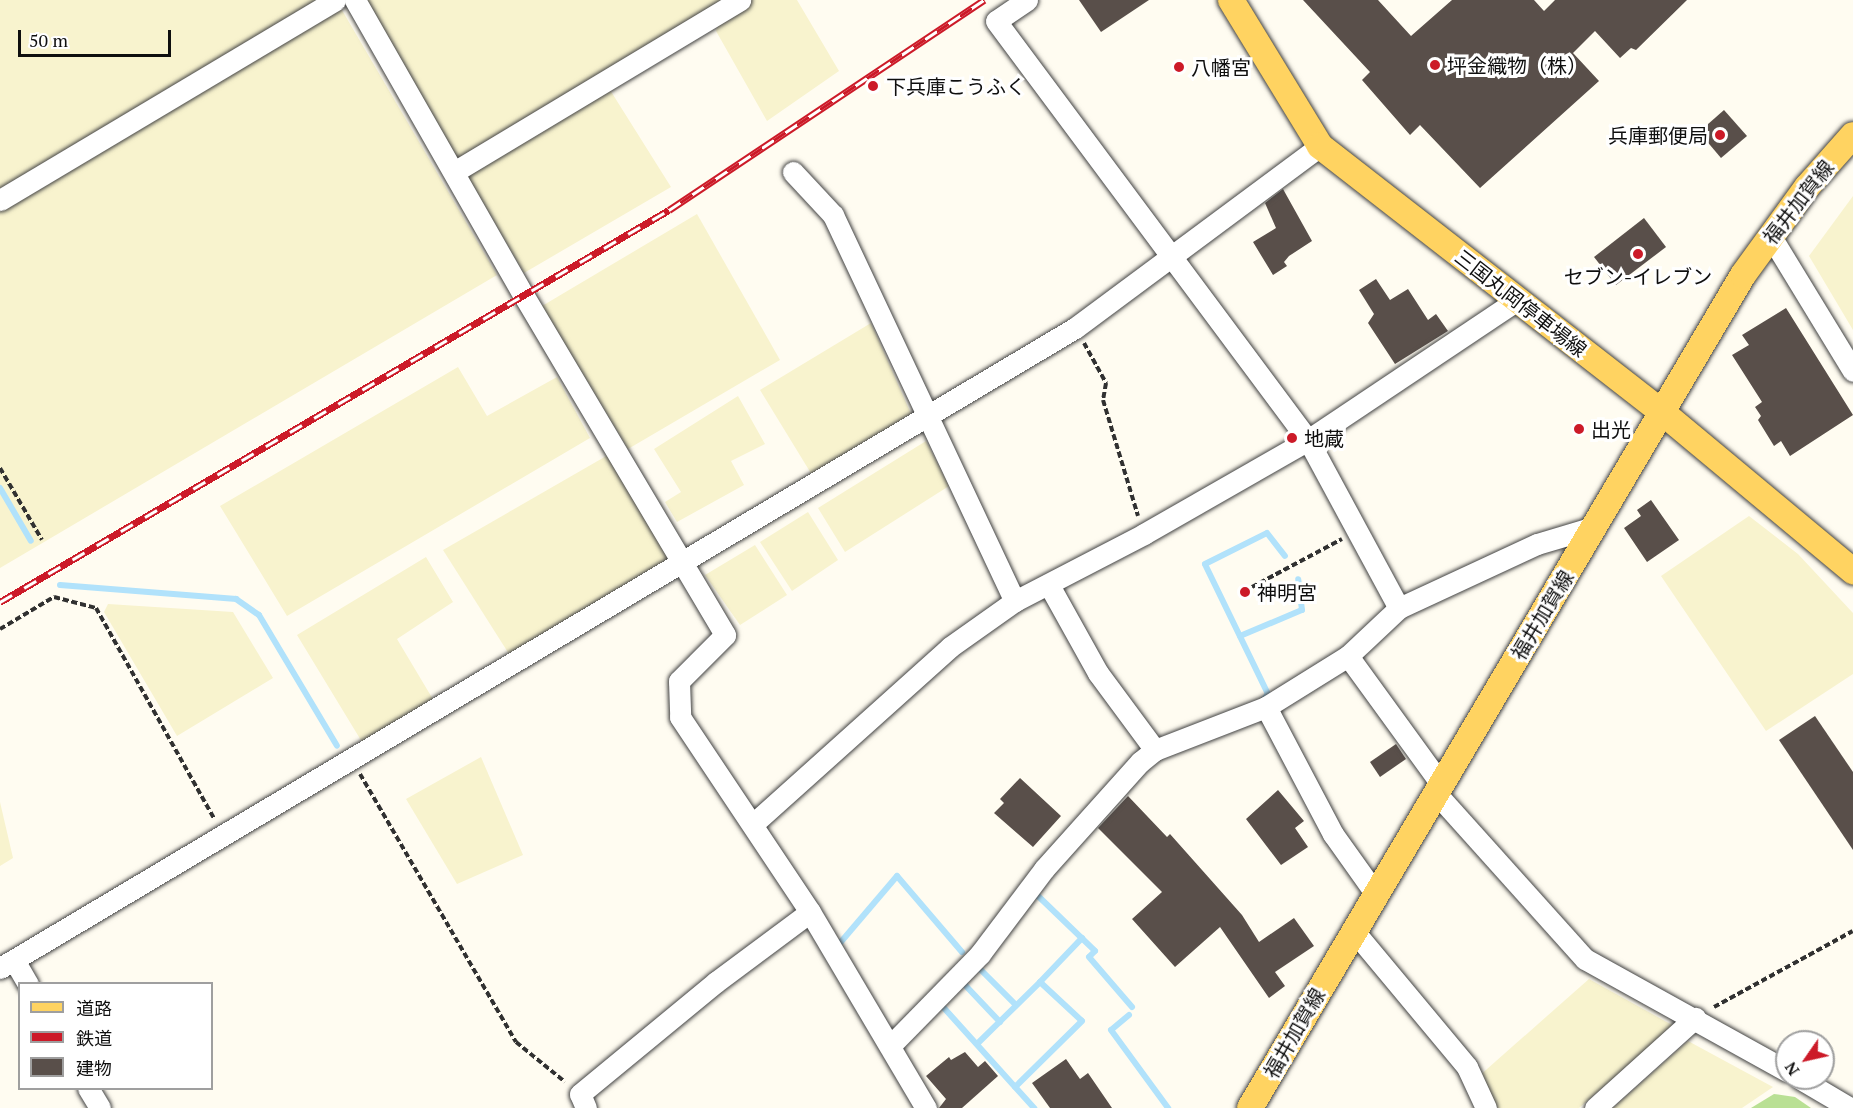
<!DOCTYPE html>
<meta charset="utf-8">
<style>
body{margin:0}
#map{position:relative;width:1853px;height:1108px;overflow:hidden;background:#fffcf1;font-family:"PT Serif","Noto Sans JP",serif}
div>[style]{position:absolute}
.farmland>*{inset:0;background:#f8f3ce}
.forest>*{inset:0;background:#b9e094}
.stream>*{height:6px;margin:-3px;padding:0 3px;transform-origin:3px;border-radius:3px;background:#b1e2fb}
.building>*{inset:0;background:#594f4a}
.path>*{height:4px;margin-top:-2px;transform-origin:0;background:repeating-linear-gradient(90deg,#313131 0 6px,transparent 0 9px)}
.roads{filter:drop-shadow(0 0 2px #424242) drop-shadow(0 0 2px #424242)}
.minor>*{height:21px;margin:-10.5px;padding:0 10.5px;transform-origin:10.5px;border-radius:10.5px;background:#fff}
.major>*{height:26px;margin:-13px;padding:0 13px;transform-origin:13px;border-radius:13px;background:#ffd361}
.rail>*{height:7px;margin-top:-3.5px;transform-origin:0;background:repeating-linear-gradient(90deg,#fff 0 14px,#cc1a28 0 28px);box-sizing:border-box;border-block:2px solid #cc1a28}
.dots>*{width:16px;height:16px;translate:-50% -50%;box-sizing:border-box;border:3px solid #fff;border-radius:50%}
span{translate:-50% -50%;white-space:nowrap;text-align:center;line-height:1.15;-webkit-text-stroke:6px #fff;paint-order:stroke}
.poi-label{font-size:20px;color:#0f0f0f}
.left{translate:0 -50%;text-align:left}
.right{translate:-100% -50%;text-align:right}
.street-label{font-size:20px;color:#0f0f0f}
.legend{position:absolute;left:18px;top:982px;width:195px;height:108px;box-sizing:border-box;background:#fff;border:2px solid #9f9f9f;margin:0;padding:8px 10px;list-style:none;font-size:18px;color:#0f0f0f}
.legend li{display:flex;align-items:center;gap:12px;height:30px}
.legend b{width:30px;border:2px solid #9f9f9f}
.north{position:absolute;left:1775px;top:1030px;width:60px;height:60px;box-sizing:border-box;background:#fff;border:2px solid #9f9f9f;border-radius:50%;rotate:236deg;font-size:16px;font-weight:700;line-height:24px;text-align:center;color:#0f0f0f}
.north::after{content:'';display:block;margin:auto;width:21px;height:27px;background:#cc1a28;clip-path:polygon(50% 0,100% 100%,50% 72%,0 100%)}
.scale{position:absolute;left:18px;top:30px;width:153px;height:27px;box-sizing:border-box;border:3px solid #0f0f0f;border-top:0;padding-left:8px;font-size:18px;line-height:21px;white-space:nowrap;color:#0f0f0f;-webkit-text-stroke:4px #fff;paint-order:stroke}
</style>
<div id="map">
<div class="farmland">
<div style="clip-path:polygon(0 0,336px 0,497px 275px,0 568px)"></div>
<div style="clip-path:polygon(365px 0,797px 0,839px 71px,767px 121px,716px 31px,720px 15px,600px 74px,671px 187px,524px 273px)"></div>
<div style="clip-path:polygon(1853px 196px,1853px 330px,1809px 256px)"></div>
<div style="clip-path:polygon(697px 214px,780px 360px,628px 449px,542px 306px)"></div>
<div style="clip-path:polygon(871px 323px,912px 416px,812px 475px,760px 390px)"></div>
<div style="clip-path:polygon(458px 367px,487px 416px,557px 377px,590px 438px,287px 616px,220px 506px)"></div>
<div style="clip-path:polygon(738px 396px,765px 444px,731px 461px,744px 485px,677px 522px,665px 502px,681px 492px,654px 449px)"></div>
<div style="clip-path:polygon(926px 441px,949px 486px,845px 552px,818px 508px)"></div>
<div style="clip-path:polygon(608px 455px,670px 560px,509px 654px,443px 550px)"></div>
<div style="clip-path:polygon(808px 512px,838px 560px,792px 591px,760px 542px)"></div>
<div style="clip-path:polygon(1749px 516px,1798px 554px,1853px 613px,1853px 674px,1766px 731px,1661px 576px)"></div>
<div style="clip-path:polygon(755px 545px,787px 595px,740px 625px,705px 575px)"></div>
<div style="clip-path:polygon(426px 557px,453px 602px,397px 639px,434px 701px,362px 742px,297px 635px)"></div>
<div style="clip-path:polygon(108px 604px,233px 612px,273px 678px,177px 736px,104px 612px)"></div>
<div style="clip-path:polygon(481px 757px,523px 855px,457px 884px,406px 799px)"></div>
<div style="clip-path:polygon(0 802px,13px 858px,0 866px)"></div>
<div style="clip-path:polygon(1589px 979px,1674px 1026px,1579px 1108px,1498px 1108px,1478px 1077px)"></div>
<div style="clip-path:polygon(1688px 1041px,1773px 1087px,1742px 1108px,1613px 1108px)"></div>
</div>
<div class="forest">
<div style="clip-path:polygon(1774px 1094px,1795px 1097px,1811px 1108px,1751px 1108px)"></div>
</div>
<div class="stream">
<div style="left:0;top:488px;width:61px;rotate:59.7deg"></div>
<div style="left:60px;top:585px;width:177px;rotate:4.5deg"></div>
<div style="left:236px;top:599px;width:28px;rotate:35deg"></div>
<div style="left:259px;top:615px;width:152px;rotate:59.2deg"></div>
<div style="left:1240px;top:636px;width:67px;rotate:-22.8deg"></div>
<div style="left:1302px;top:610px;width:31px;rotate:-97deg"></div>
<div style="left:1264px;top:699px;width:6px;rotate:-51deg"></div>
<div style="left:1268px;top:694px;width:144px;rotate:-115.9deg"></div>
<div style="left:1205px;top:564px;width:69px;rotate:-26.6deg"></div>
<div style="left:1267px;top:533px;width:29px;rotate:52deg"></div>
<div style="left:1036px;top:894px;width:82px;rotate:44deg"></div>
<div style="left:1095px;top:951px;width:8px;rotate:135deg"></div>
<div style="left:1089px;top:957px;width:66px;rotate:49.3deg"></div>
<div style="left:840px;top:943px;width:88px;rotate:-49.6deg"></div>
<div style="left:897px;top:876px;width:100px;rotate:49.5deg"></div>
<div style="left:979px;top:968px;width:52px;rotate:45deg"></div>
<div style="left:1040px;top:982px;width:61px;rotate:-46.3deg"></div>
<div style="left:965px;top:985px;width:51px;rotate:46.6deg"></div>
<div style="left:944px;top:1008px;width:135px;rotate:48deg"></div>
<div style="left:1129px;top:1015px;width:23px;rotate:140deg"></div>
<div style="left:1111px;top:1030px;width:97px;rotate:53.8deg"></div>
<div style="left:977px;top:1044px;width:88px;rotate:-44.5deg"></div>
<div style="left:1040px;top:982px;width:57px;rotate:42.9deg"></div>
<div style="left:1082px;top:1021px;width:94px;rotate:135.4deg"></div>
</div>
<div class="building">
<div style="clip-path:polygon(1079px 0,1149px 0,1101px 32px)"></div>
<div style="clip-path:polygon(1303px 0,1378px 0,1411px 36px,1452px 0,1534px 0,1544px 11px,1555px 0,1687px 0,1636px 50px,1631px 48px,1620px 58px,1595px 31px,1573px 53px,1599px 81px,1480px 188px,1420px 125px,1410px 135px,1362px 80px,1370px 72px)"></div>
<div style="clip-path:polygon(1724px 110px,1747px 136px,1721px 158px,1699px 132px)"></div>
<div style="clip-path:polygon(1283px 189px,1312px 241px,1289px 256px,1284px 262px,1287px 266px,1273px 275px,1253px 242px,1276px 228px,1265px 203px)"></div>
<div style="clip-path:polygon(1644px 218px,1666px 247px,1616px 285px,1594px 257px)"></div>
<div style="clip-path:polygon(1376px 279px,1390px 300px,1408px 289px,1428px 320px,1436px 314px,1448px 331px,1395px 364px,1368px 323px,1374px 314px,1359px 290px)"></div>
<div style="clip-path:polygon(1786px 308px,1853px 415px,1790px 456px,1781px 441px,1774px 446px,1758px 420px,1761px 416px,1755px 407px,1762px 402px,1732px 355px,1749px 345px,1742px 335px)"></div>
<div style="clip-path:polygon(1651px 500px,1679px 540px,1647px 562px,1624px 528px,1641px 516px,1637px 510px)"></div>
<div style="clip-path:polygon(1815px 716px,1853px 772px,1853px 850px,1779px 740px)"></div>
<div style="clip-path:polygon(1396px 744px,1406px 759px,1380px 777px,1370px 762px)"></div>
<div style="clip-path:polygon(1020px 778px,1061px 816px,1033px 847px,994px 813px,1004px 803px,1000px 799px)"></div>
<div style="clip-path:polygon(1278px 790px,1304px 821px,1295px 828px,1308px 847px,1281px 865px,1246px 819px)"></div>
<div style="clip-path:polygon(1128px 796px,1167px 837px,1170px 834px,1242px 915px,1259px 942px,1294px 918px,1314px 946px,1275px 972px,1285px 986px,1269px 998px,1220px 927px,1175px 967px,1132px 919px,1162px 892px,1098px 828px)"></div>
<div style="clip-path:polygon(965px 1052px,978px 1067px,985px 1061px,998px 1076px,962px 1108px,939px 1108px,946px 1099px,926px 1076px,949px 1057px,951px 1060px)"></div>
<div style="clip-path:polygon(1066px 1059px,1080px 1079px,1088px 1073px,1112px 1108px,1050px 1108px,1032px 1083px)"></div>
</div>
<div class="path">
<div style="left:1084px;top:343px;width:46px;rotate:61.2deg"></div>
<div style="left:1106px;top:383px;width:17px;rotate:100deg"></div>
<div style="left:1103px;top:400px;width:121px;rotate:73.2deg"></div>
<div style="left:0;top:468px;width:83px;rotate:59.7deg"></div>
<div style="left:1252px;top:587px;width:102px;rotate:-28.1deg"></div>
<div style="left:0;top:629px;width:63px;rotate:-30.7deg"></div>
<div style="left:54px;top:597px;width:43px;rotate:14.7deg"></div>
<div style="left:96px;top:608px;width:241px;rotate:60.7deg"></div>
<div style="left:360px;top:774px;width:310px;rotate:59.8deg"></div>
<div style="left:516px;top:1042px;width:63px;rotate:39.2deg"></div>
<div style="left:1714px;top:1007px;width:158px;rotate:-28.7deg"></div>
</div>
<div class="roads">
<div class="minor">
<div style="left:355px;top:0;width:341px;rotate:60.3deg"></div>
<div style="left:524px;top:296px;width:394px;rotate:59.3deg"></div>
<div style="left:725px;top:635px;width:65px;rotate:135deg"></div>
<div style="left:679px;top:681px;width:36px;rotate:88deg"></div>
<div style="left:680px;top:717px;width:234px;rotate:56.3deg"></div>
<div style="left:810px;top:912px;width:228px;rotate:59.4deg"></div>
<div style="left:1027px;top:0;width:37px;rotate:146deg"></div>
<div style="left:996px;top:21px;width:522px;rotate:53.33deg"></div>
<div style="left:1308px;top:440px;width:191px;rotate:61.6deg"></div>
<div style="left:1399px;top:608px;width:152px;rotate:-24.9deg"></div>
<div style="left:1537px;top:544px;width:59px;rotate:-16.6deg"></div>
<div style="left:454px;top:172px;width:334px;rotate:-31deg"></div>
<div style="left:793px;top:172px;width:59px;rotate:47.1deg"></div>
<div style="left:833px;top:215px;width:427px;rotate:64.8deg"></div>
<div style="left:0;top:200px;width:390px;rotate:-30.8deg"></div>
<div style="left:1770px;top:235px;width:159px;rotate:58.6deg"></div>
<div style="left:1049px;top:585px;width:101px;rotate:60.9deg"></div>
<div style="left:1098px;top:673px;width:96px;rotate:53.5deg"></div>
<div style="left:1348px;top:656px;width:158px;rotate:54deg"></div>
<div style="left:1266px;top:707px;width:144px;rotate:62.2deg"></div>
<div style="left:1333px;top:834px;width:72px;rotate:54.6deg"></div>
<div style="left:1435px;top:792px;width:224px;rotate:48.1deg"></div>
<div style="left:1585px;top:959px;width:231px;rotate:29deg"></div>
<div style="left:753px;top:824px;width:265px;rotate:-41.9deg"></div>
<div style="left:950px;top:647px;width:80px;rotate:-35.3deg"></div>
<div style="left:1015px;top:601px;width:145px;rotate:-27.4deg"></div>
<div style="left:1144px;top:534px;width:189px;rotate:-29.8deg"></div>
<div style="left:1308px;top:440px;width:252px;rotate:-33.8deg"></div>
<div style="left:1353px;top:930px;width:178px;rotate:50.2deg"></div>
<div style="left:1467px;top:1067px;width:45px;rotate:65.1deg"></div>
<div style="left:14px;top:960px;width:28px;rotate:60deg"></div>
<div style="left:0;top:968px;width:1251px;rotate:-30.77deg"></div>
<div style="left:1075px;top:328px;width:305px;rotate:-36.6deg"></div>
<div style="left:890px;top:1046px;width:129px;rotate:-45.6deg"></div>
<div style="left:980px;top:954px;width:106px;rotate:-53deg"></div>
<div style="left:1044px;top:869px;width:144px;rotate:-48.1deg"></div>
<div style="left:1140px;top:762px;width:19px;rotate:-39deg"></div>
<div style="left:1155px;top:750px;width:119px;rotate:-21.2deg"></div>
<div style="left:1266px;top:707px;width:97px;rotate:-31.9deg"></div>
<div style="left:1348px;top:656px;width:70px;rotate:-43.3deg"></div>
<div style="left:1799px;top:1078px;width:59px;rotate:30.5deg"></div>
<div style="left:88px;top:1088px;width:23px;rotate:59deg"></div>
<div style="left:586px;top:1108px;width:15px;rotate:-113deg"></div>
<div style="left:580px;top:1094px;width:176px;rotate:-39.5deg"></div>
<div style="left:716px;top:982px;width:117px;rotate:-36.7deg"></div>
<div style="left:1595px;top:1108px;width:135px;rotate:-42deg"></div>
</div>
<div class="major">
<div style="left:1231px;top:0;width:171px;rotate:58.6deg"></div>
<div style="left:1320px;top:146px;width:433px;rotate:37.9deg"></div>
<div style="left:1662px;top:412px;width:249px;rotate:39.8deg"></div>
<div style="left:1250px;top:1108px;width:968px;rotate:-59.38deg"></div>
<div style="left:1743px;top:275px;width:109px;rotate:-54deg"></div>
<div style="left:1807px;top:187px;width:69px;rotate:-48.5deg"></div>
</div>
</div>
<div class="rail">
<div style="left:0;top:602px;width:775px;rotate:-30.37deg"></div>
<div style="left:669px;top:210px;width:379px;rotate:-33.7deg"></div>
</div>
<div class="dots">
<div style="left:1435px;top:65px;background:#cc1a28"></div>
<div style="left:1179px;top:67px;background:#cc1a28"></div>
<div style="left:873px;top:86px;background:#cc1a28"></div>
<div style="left:1720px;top:135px;background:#cc1a28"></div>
<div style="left:1638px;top:254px;background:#cc1a28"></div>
<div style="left:1579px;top:429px;background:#cc1a28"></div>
<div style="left:1292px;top:438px;background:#cc1a28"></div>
<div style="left:1245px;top:592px;background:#cc1a28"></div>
</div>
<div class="poi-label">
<span class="left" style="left:1447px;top:65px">坪金織物（株）</span>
<span class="left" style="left:1191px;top:67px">八幡宮</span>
<span class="left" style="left:886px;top:86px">下兵庫こうふく</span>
<span class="right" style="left:1708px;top:135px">兵庫郵便局</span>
<span style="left:1638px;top:276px">セブン-イレブン</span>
<span class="left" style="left:1591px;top:429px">出光</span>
<span class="left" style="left:1304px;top:438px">地蔵</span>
<span class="left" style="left:1257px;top:592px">神明宮</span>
</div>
<div class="street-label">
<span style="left:1798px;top:202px;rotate:-52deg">福井加賀線</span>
<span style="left:1521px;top:303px;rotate:38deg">三国丸岡停車場線</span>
<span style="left:1542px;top:615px;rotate:-59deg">福井加賀線</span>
<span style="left:1294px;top:1033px;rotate:-60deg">福井加賀線</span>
</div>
<ul class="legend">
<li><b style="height:8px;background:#ffd361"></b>道路</li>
<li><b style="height:8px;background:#cc1a28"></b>鉄道</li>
<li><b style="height:16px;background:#594f4a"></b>建物</li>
</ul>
<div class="north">N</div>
<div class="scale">50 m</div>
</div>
